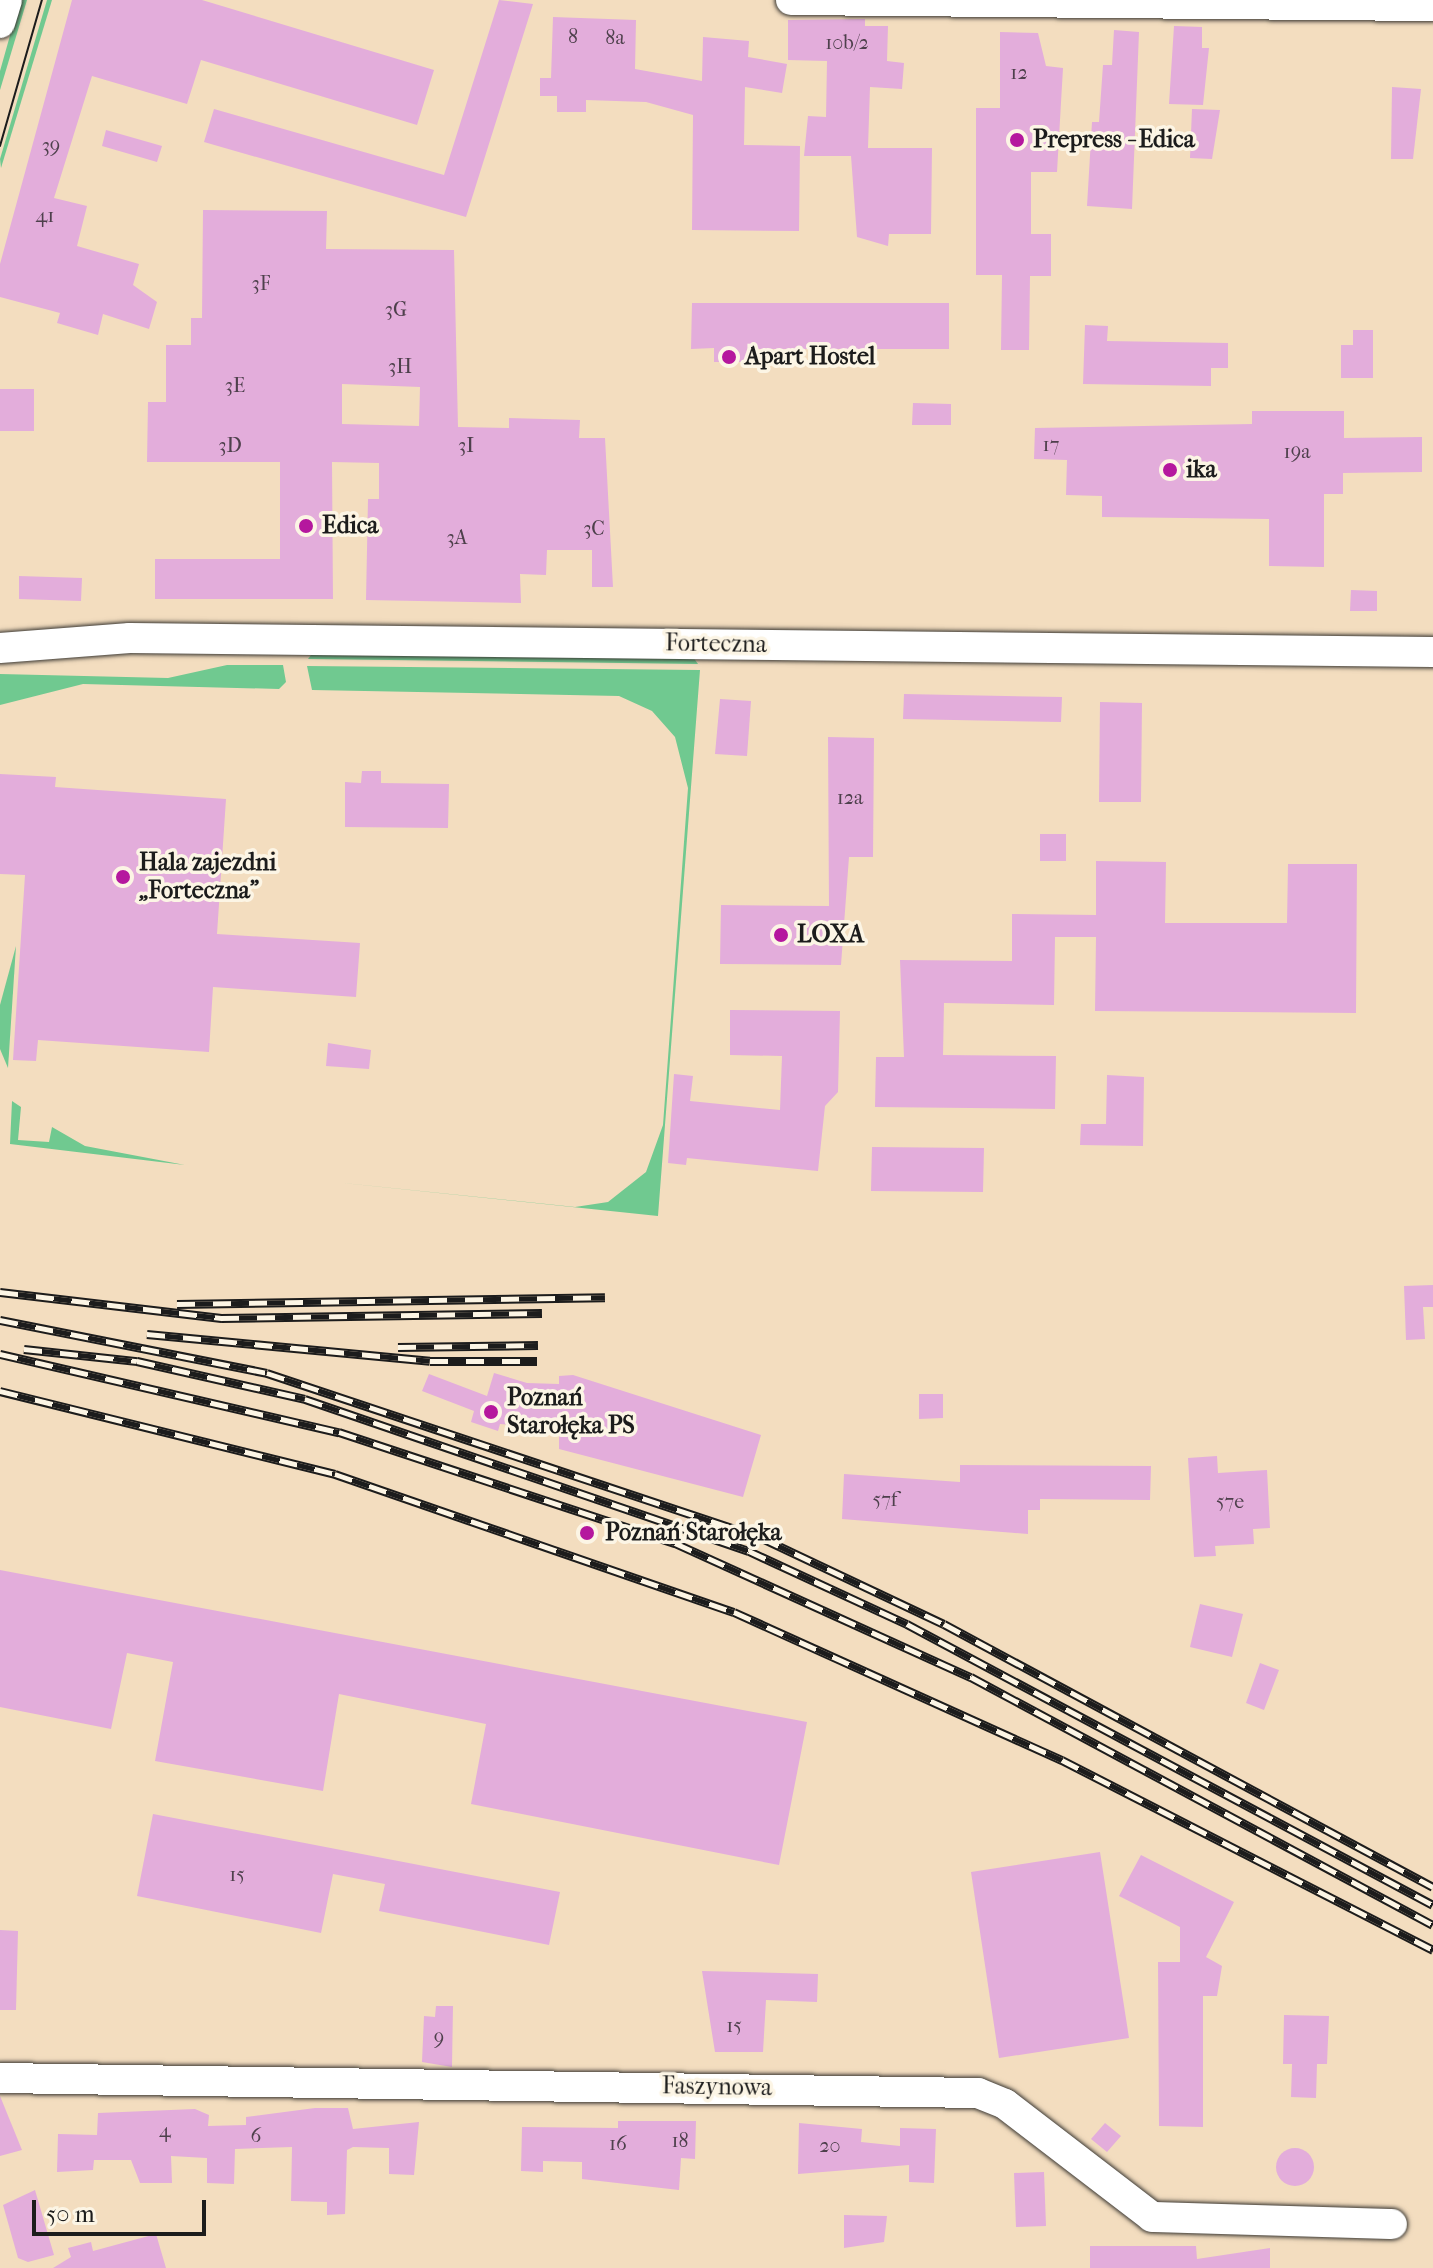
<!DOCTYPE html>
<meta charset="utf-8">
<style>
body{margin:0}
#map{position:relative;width:1433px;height:2268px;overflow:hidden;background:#f3ddbf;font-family:"IM FELL French Canon",serif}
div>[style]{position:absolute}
.green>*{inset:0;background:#70c990}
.building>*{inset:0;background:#e3addb}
.round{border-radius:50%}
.roads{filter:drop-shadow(0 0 2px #3c3934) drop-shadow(0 0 2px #3c3934)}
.minor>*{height:30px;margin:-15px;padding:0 15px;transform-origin:15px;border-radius:15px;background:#fff}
.tram>*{height:2px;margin:-1px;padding:0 1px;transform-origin:1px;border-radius:1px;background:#1c1c1c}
.rail>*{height:9px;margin-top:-4.5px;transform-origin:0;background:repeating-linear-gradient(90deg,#fcf5e5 0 18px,#1c1c1c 0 36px);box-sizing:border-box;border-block:2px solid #1c1c1c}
.dots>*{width:22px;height:22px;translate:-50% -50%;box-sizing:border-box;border:4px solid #fcf5e5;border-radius:50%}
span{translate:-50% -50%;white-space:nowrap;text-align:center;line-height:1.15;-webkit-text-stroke:7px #fcf5e5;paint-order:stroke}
.number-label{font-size:20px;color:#4e404c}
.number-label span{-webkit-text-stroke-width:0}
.poi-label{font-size:24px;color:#1c1c1c;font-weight:700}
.left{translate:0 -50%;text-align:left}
.street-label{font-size:24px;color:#1c1c1c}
.scale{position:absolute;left:32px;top:2200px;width:174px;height:36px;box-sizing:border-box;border:4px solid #1c1c1c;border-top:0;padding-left:10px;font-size:24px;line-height:28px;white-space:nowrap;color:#1c1c1c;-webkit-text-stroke:6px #fcf5e5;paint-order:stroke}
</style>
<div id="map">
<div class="green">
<div style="clip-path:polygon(20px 0,27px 0,0 90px,0 71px)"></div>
<div style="clip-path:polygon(47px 0,52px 0,1px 168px,0 159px)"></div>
<div style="clip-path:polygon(311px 655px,693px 657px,698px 664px,308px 659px)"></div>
<div style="clip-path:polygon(227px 665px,283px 665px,286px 682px,279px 689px,83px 684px,0 705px,0 674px,168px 678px)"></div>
<div style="clip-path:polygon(307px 666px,700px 670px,658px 1216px,324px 1181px,575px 1207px,608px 1202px,646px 1172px,663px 1125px,688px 788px,675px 737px,652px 711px,619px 696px,312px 690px)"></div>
<div style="clip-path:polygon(16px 946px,8px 1068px,0 1049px,0 1005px)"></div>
<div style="clip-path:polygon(12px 1101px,21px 1107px,18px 1140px,49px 1142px,52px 1127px,85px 1146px,185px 1165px,10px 1144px)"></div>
</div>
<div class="building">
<div style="clip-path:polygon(72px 0,202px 0,434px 70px,417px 125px,201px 60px,187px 104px,92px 76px,54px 198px,87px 206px,77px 246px,139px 264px,133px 285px,157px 302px,149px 329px,103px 314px,98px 335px,57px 323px,60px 313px,0 297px,0 264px)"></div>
<div style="clip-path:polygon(499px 0,533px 4px,466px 217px,204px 142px,214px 109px,444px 175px)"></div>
<div style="clip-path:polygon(553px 17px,636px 20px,635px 69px,702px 81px,703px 37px,749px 41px,748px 57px,787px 64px,782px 93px,745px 87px,744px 145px,800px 146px,799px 231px,692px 230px,693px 115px,646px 102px,586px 100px,586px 112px,557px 112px,557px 96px,540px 96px,540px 78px,551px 78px)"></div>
<div style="clip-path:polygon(865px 19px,865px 26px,888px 26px,887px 61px,904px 63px,902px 89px,870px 87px,868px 148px,932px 148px,931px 234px,889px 234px,888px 246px,857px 237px,851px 156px,804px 156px,808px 116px,826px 117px,827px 61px,788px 60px,788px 20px)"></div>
<div style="clip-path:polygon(1174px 26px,1202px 27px,1202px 48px,1209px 48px,1203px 105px,1169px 104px)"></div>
<div style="clip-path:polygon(1114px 30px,1139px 32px,1132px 209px,1087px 206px,1092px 122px,1099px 122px,1103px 65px,1112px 65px)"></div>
<div style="clip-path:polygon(1000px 32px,1038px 33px,1046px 66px,1063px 68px,1057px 172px,1031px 172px,1031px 234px,1051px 234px,1051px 276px,1030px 276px,1029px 350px,1001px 350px,1002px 275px,976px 275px,976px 108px,1000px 108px)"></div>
<div style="clip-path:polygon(1392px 87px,1421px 89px,1413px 159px,1391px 159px)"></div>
<div style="clip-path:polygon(1192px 109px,1220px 110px,1212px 159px,1190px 158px)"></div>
<div style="clip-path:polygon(106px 130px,162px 146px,157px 162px,102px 146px)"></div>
<div style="clip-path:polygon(evenodd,203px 210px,327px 211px,326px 249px,454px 250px,458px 427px,509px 428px,509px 418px,580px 420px,579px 438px,605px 438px,613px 587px,592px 587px,592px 550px,547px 550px,546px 575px,520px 574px,521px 603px,366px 600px,368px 499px,379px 499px,379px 463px,332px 462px,333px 599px,155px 599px,155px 559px,280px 559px,280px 462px,147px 462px,148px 402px,166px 402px,166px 345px,191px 345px,191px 318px,202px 318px,203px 210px,342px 384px,420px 387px,419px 426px,342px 424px,342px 384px)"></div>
<div style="clip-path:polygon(692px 303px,949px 303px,949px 349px,751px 349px,751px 362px,714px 362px,714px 348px,691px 349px)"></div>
<div style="clip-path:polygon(1085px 325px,1108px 326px,1107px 341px,1228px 343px,1228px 368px,1211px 368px,1211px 386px,1083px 384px)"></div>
<div style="clip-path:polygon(1353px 330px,1373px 330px,1373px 378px,1341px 378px,1341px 345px,1353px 345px)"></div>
<div style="clip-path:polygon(0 389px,34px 389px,34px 431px,0 431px)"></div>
<div style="clip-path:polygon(913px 403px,951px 404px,951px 425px,912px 425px)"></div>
<div style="clip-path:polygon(1252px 411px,1344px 411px,1344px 438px,1422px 437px,1422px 472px,1343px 473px,1343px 494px,1324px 494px,1324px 567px,1269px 566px,1269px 519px,1102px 517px,1102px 496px,1066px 495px,1067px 460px,1034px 459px,1035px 428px,1252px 424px)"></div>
<div style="clip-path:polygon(19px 576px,82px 578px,81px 601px,19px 599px)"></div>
<div style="clip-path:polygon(1351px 590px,1377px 591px,1377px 611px,1350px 611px)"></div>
<div style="clip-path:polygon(904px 694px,1062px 697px,1061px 722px,903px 719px)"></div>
<div style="clip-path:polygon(720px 699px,751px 701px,747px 756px,715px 754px)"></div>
<div style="clip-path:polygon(1100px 702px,1142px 703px,1141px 802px,1099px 802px)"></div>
<div style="clip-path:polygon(828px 737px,874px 738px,873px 857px,849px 857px,841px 965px,720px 964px,721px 905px,829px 906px)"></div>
<div style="clip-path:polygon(362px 771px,381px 771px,381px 783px,449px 784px,448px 828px,345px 827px,345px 782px,361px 783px)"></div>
<div style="clip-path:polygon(0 774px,56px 777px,55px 787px,226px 799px,217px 934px,360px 943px,356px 997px,213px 987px,209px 1052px,38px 1040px,36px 1061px,13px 1060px,25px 875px,0 874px)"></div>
<div style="clip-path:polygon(1040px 834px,1066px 834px,1066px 861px,1040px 861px)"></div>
<div style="clip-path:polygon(1096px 861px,1166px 862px,1165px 923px,1287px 923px,1288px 864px,1357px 864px,1356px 1013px,1095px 1011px,1096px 937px,1055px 937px,1054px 1005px,944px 1003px,943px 1055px,1056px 1056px,1055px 1109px,875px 1107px,876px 1057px,904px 1057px,900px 960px,1012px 961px,1012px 914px,1096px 915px)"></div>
<div style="clip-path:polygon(730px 1010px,840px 1011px,838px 1092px,825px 1106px,818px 1171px,687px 1158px,686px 1165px,668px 1163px,674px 1074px,693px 1076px,690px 1101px,780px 1110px,782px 1056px,730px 1055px)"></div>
<div style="clip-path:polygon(328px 1043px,371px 1050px,369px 1069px,326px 1066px)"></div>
<div style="clip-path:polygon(1107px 1075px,1144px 1077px,1143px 1146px,1080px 1145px,1081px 1124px,1106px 1124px)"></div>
<div style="clip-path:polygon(872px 1147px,984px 1148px,983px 1192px,871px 1191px)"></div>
<div style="clip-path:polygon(1433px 1285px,1433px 1307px,1423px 1307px,1425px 1339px,1406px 1340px,1404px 1286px)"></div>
<div style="clip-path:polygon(494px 1373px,527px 1383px,559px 1384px,559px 1376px,573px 1375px,761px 1435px,743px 1497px,559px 1449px,559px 1428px,500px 1424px,498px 1431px,471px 1422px,474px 1411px,422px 1391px,429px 1374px,487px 1396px)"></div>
<div style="clip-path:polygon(919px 1394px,943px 1394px,943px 1418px,919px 1419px)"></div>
<div style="clip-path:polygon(1217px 1456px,1218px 1473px,1267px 1470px,1270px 1528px,1253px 1529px,1254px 1544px,1215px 1546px,1216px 1556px,1194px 1557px,1188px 1458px)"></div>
<div style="clip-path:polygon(960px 1465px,1151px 1466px,1150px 1500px,1040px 1499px,1040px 1510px,1028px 1510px,1028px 1534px,842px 1519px,844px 1474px,960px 1482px)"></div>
<div style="clip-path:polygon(0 1570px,807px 1722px,779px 1865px,471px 1804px,486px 1724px,339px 1694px,323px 1791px,155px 1761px,173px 1662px,127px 1653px,111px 1729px,0 1707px)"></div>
<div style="clip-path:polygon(1200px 1604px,1243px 1614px,1232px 1657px,1190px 1647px)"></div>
<div style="clip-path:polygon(1260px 1663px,1279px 1670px,1264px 1710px,1246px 1703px)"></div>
<div style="clip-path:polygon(153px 1814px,560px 1892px,549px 1945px,379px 1911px,385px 1884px,333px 1874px,321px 1933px,137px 1896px)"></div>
<div style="clip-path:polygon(1100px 1852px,1129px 2038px,999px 2058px,971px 1872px)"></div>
<div style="clip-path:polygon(1141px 1855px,1234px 1902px,1206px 1957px,1222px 1966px,1217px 1996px,1203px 1996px,1203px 2127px,1159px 2126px,1158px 1962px,1180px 1962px,1180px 1927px,1119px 1896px)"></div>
<div style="clip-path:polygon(0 1930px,18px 1931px,16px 2010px,0 2010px)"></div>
<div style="clip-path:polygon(702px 1971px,818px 1974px,817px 2002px,766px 2000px,763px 2052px,715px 2052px)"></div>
<div style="clip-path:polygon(436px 2006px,453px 2006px,452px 2067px,422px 2062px,424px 2016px,435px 2017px)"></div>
<div style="clip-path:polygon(1284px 2015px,1329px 2016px,1327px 2064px,1317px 2064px,1316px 2098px,1291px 2097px,1292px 2064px,1283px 2064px)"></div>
<div style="clip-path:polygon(0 2096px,22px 2150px,0 2156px)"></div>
<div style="clip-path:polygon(315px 2108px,348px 2108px,353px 2129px,419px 2122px,414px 2175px,389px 2174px,389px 2148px,353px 2147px,347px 2150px,345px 2214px,327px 2215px,327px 2202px,291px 2201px,292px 2147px,235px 2149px,234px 2184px,207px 2183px,207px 2158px,171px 2156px,172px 2183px,140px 2183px,131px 2160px,94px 2160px,93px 2170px,57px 2172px,58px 2134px,97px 2135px,98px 2113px,195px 2109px,209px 2115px,208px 2126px,246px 2125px,246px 2117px)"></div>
<div style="clip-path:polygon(618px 2121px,696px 2121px,695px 2159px,681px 2158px,679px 2190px,582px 2179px,582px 2162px,543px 2161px,543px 2172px,521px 2171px,522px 2127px,618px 2128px)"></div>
<div style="clip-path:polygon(799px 2123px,862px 2129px,861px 2142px,900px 2146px,900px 2128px,936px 2129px,934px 2183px,909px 2182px,909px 2165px,798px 2174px)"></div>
<div style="clip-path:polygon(1105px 2123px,1121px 2136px,1107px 2152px,1091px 2139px)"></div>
<div class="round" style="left:1276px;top:2148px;width:38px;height:38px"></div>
<div style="clip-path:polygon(1044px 2172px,1046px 2226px,1016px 2227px,1014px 2173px)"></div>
<div style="clip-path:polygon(35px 2190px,54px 2255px,28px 2262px,18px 2258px,3px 2205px)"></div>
<div style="clip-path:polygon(844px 2215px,887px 2216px,884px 2242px,844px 2248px)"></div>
<div style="clip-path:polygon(156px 2234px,166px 2268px,53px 2268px,71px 2257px,68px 2248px,91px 2242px,93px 2251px)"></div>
<div style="clip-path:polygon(1090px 2246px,1196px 2246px,1197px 2259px,1270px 2248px,1270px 2268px,1090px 2268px)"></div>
</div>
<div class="roads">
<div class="minor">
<div style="left:791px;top:0;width:642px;rotate:0.54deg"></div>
<div style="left:0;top:23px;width:24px;rotate:-73deg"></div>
<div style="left:0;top:648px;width:130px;rotate:-4.4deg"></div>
<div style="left:130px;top:638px;width:1303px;rotate:0.62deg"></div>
<div style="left:0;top:2078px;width:978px;rotate:0.88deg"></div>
<div style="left:978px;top:2093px;width:29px;rotate:22deg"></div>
<div style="left:1005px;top:2104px;width:185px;rotate:37.5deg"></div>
<div style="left:1152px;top:2217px;width:240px;rotate:1.7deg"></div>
</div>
</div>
<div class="tram">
<div style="left:0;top:146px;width:152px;rotate:-74deg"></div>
</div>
<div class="rail">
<div style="left:0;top:1292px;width:223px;rotate:6.7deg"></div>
<div style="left:221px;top:1318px;width:321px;rotate:-0.9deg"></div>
<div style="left:177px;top:1304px;width:428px;rotate:-0.9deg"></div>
<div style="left:0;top:1320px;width:272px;rotate:11.2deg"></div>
<div style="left:267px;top:1373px;width:522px;rotate:18.43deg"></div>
<div style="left:762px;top:1538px;width:201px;rotate:25.3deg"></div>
<div style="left:944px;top:1624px;width:555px;rotate:28.27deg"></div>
<div style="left:147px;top:1334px;width:284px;rotate:5.4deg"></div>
<div style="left:430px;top:1361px;width:107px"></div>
<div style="left:398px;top:1347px;width:140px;rotate:-0.8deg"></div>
<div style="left:24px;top:1349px;width:114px;rotate:6.1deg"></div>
<div style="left:137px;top:1361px;width:172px;rotate:12.7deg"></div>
<div style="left:305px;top:1399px;width:469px;rotate:18.9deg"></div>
<div style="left:749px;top:1551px;width:174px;rotate:24.8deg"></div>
<div style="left:907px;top:1624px;width:596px;rotate:28.11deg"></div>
<div style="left:0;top:1354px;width:348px;rotate:13deg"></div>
<div style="left:339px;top:1432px;width:354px;rotate:18.3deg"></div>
<div style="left:675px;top:1543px;width:325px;rotate:24.4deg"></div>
<div style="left:971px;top:1677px;width:524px;rotate:28.23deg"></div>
<div style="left:0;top:1391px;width:345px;rotate:13.9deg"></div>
<div style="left:335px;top:1474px;width:422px;rotate:19.1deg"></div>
<div style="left:734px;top:1612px;width:360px;rotate:24.3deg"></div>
<div style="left:1062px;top:1760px;width:417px;rotate:27.1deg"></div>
</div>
<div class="dots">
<div style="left:1017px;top:140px;background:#b5179e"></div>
<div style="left:729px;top:357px;background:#b5179e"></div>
<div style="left:1170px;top:470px;background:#b5179e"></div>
<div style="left:306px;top:526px;background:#b5179e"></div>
<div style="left:123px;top:877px;background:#b5179e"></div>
<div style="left:781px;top:935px;background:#b5179e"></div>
<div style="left:491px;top:1412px;background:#b5179e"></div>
<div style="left:587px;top:1533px;background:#b5179e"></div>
</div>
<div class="number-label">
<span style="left:573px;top:36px">8</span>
<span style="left:615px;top:37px">8a</span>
<span style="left:847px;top:42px">10b/2</span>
<span style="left:1019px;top:72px">12</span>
<span style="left:51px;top:145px">39</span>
<span style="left:45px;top:215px">41</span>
<span style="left:261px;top:283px">3F</span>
<span style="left:396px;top:309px">3G</span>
<span style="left:400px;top:366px">3H</span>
<span style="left:235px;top:385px">3E</span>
<span style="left:1051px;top:444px">17</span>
<span style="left:230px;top:445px">3D</span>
<span style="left:466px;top:445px">3I</span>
<span style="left:1297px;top:451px">19a</span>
<span style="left:594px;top:528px">3C</span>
<span style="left:457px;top:537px">3A</span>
<span style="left:850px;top:797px">12a</span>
<span style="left:885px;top:1499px">57f</span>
<span style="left:1230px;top:1501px">57e</span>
<span style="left:237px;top:1874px">15</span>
<span style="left:734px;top:2025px">15</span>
<span style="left:439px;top:2037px">9</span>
<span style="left:165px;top:2130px">4</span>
<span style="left:256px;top:2135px">6</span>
<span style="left:680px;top:2140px">18</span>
<span style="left:618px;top:2143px">16</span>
<span style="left:830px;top:2145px">20</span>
</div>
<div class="poi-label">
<span class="left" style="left:1033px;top:140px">Prepress - Edica</span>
<span class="left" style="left:745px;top:357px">Apart Hostel</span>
<span class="left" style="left:1186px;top:470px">ika</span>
<span class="left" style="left:322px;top:526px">Edica</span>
<span class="left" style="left:139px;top:877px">Hala zajezdni<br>„Forteczna”</span>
<span class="left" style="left:797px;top:935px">LOXA</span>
<span class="left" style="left:507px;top:1412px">Poznań<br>Starołęka PS</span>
<span class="left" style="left:605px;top:1533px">Poznań Starołęka</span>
</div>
<div class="street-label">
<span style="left:716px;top:644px;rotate:1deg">Forteczna</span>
<span style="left:717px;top:2087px;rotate:1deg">Faszynowa</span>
</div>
<div class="scale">50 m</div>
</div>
